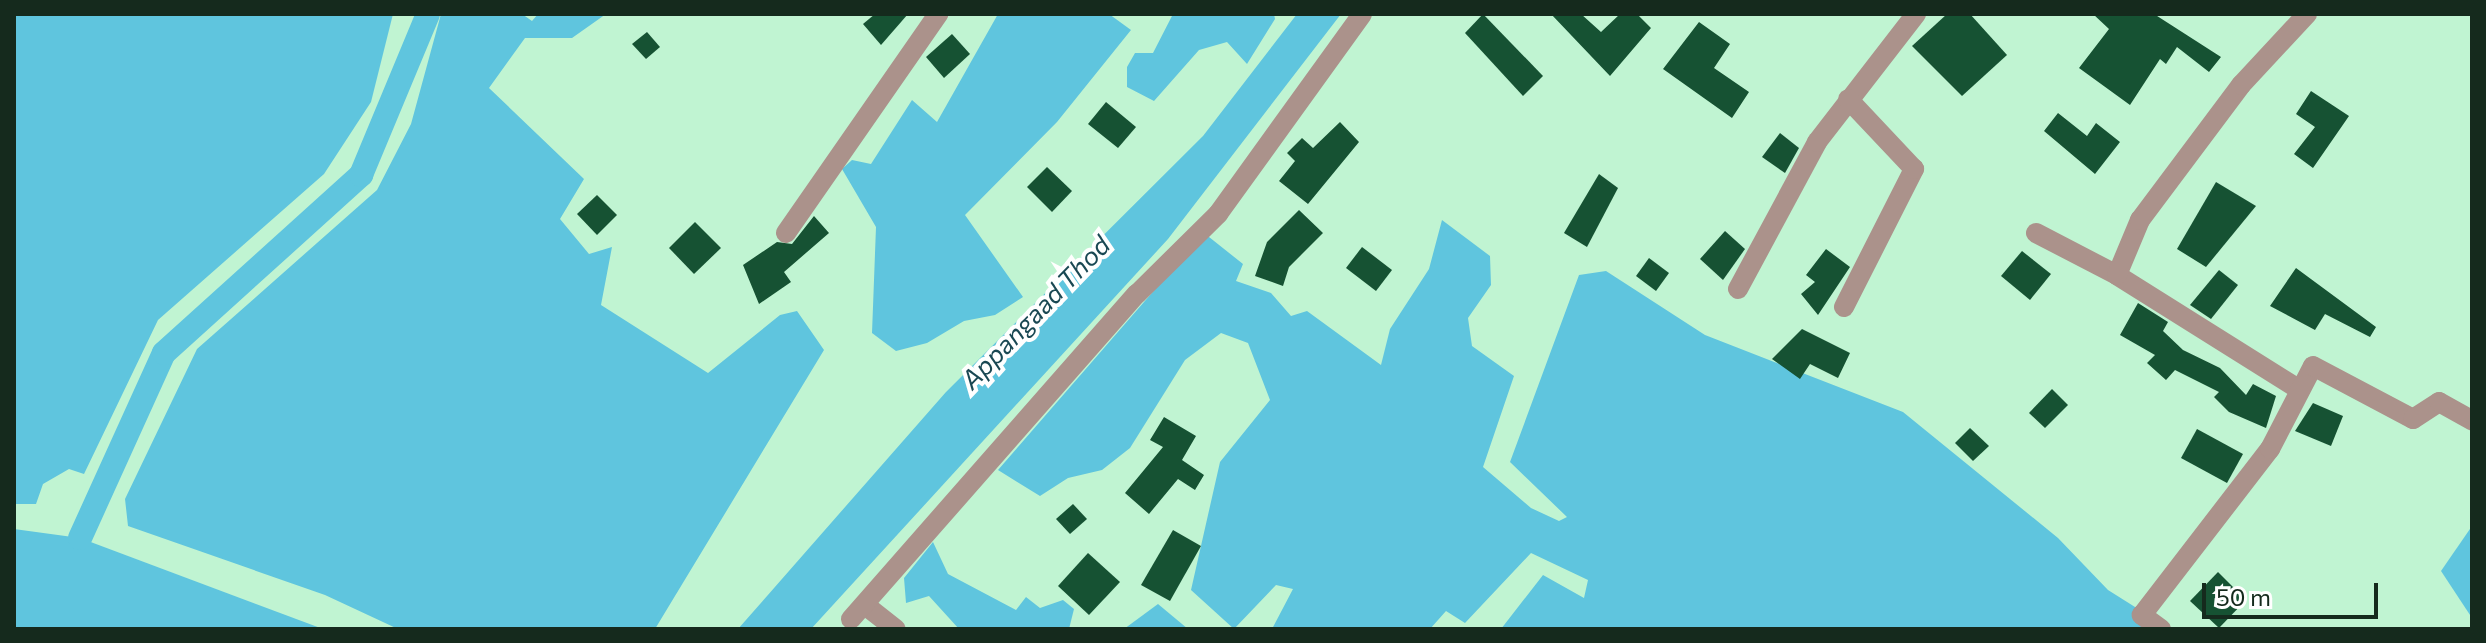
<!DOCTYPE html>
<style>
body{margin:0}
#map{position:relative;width:2486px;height:643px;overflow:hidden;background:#c0f4d2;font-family:Commissioner,sans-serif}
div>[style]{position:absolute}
.water>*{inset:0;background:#5fc5de}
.canal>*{height:24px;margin:-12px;padding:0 12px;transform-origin:12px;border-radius:12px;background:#5fc5de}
.building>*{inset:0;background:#165233}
.street>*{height:20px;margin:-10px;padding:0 10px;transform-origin:10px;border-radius:10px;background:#ab928b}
span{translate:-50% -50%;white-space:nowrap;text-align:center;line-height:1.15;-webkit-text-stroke:8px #fff;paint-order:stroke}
.water-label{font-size:26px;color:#1a4853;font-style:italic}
.frame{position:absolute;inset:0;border:16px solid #152a1d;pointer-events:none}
.scale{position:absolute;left:2202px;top:583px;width:176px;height:36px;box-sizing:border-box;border:4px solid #152a1d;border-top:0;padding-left:10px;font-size:24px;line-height:28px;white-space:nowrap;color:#152a1d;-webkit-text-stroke:6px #fff;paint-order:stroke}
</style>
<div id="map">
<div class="water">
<div style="clip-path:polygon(14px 14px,393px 14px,371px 102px,324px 174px,158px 320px,84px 474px,69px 469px,43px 484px,36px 504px,14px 504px)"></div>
<div style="clip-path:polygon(441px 14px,522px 14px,532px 21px,538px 14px,606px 14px,572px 38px,525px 38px,489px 88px,584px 179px,560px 219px,589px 254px,612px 247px,601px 305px,708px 373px,780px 315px,797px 311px,824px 350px,655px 629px,398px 629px,325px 595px,128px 526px,125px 499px,197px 349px,377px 190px,411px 124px)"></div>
<div style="clip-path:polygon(998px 14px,1109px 14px,1131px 30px,1057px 122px,965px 215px,1023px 297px,995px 315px,964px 321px,927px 343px,896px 351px,872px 333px,876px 227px,842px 169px,852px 160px,871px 164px,912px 100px,937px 122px)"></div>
<div style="clip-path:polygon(1173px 14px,1274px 14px,1275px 19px,1247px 64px,1227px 42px,1199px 50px,1154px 101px,1127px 87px,1127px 67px,1135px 53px,1153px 53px)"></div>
<div style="clip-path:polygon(1297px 14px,1341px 14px,1168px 239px,811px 629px,738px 629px,946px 392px,1203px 136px)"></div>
<div style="clip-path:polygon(1442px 220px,1490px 256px,1491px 285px,1468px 318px,1472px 346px,1514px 376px,1483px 467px,1531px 508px,1559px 521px,1567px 517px,1510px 462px,1579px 275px,1606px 271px,1705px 335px,1903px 412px,2058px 538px,2108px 590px,2170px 629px,1501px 629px,1543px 575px,1584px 598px,1588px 580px,1531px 553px,1465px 623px,1446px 611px,1430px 629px,1272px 629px,1293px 589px,1276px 585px,1234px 629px,1191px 590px,1220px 462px,1270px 400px,1248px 343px,1221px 333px,1185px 360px,1130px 448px,1102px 470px,1068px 478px,1040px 496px,998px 470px,1204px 233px,1243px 264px,1236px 281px,1271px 293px,1291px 316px,1307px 311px,1381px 365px,1390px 329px,1429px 269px)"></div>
<div style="clip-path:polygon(2472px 526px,2472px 618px,2441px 571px)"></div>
<div style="clip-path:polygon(14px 529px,80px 538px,323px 629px,14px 629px)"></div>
<div style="clip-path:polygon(933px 542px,948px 574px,1016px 610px,1026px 597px,1040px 608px,1063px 600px,1074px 609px,1069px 629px,959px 629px,929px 596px,906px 603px,904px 578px)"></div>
<div style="clip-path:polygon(1158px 604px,1188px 629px,1124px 629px)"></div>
</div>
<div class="canal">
<div style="left:80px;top:538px;width:203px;rotate:-65.6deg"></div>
<div style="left:164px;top:353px;width:266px;rotate:-42.1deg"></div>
<div style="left:361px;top:175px;width:174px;rotate:-67.4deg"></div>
</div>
<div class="building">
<div style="clip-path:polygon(875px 14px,908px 14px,881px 45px,863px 24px)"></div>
<div style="clip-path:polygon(1483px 14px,1543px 76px,1523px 96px,1465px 33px)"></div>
<div style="clip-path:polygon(1551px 14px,1581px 14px,1601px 32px,1620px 14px,1637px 14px,1651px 28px,1610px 76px)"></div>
<div style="clip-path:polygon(1947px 14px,1970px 14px,2007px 55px,1962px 96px,1912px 46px)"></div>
<div style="clip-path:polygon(2093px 14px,2154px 14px,2221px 57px,2209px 72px,2177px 47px,2166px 64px,2160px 59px,2130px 105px,2079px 68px,2109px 29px)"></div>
<div style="clip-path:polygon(1699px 22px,1730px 44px,1714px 68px,1749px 92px,1732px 118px,1663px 69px)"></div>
<div style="clip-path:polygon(647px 32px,660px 47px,646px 59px,632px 44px)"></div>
<div style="clip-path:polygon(952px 34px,970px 54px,944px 78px,926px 57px)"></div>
<div style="clip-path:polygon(2311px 91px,2349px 116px,2313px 168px,2294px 154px,2315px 127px,2296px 114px)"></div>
<div style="clip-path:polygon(1106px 102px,1136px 127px,1118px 148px,1088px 124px)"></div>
<div style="clip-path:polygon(2058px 113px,2087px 136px,2096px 123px,2120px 142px,2095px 174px,2044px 131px)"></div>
<div style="clip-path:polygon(1340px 122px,1359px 142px,1308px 204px,1279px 181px,1295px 161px,1287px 153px,1302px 138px,1313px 148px)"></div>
<div style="clip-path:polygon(1780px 133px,1799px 148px,1785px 173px,1762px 157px)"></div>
<div style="clip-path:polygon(1047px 167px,1072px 191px,1052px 212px,1027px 187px)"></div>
<div style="clip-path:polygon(1599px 174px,1618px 188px,1587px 247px,1564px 233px)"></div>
<div style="clip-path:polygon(2216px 182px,2256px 206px,2206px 267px,2177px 249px)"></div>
<div style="clip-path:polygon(597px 195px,617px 215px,597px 235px,577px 214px)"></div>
<div style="clip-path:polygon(1299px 210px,1323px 233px,1289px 267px,1283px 286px,1255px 276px,1267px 242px)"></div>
<div style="clip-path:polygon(814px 216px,829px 233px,784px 272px,791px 282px,759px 304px,743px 265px,777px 242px,792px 244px)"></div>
<div style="clip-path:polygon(695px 222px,721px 248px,694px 274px,669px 248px)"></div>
<div style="clip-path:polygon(1725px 231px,1745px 249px,1723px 280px,1700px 259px)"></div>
<div style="clip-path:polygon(1362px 247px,1392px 270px,1376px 291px,1346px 268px)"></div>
<div style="clip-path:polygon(1826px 249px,1850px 267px,1818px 315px,1801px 294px,1815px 282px,1806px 275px)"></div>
<div style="clip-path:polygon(2022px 251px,2051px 274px,2030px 300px,2001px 276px)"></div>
<div style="clip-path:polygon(1649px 258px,1669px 273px,1656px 291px,1636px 276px)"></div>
<div style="clip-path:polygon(2296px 268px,2376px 327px,2370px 337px,2325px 314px,2315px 330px,2270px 306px)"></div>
<div style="clip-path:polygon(2219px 270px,2238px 285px,2211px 319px,2190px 305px)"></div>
<div style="clip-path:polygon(2138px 303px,2168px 322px,2163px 331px,2183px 350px,2220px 368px,2246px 395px,2253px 384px,2276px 396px,2266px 428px,2229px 412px,2214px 397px,2219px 392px,2175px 370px,2166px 380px,2147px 363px,2155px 355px,2120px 335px)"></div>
<div style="clip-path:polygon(1802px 329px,1850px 353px,1838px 378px,1810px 364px,1800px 379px,1772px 359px)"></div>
<div style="clip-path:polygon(2052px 389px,2068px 405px,2045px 428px,2029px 413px)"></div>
<div style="clip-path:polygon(2313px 403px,2343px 416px,2331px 446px,2295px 431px)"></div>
<div style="clip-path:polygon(1164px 417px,1196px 436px,1182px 460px,1204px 475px,1195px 490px,1178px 479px,1149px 514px,1125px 493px,1163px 447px,1150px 440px)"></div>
<div style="clip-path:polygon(1970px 428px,1989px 446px,1973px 461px,1955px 443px)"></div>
<div style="clip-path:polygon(2197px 429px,2243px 454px,2227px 483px,2181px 458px)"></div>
<div style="clip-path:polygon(1073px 504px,1087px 519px,1070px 534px,1056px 519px)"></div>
<div style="clip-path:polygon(1173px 530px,1201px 546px,1170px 601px,1141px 585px)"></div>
<div style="clip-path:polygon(1088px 553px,1120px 582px,1089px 615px,1058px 586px)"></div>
<div style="clip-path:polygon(2218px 572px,2246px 600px,2219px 628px,2190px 601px)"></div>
</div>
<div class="street">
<div style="left:786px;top:233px;width:267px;rotate:-55.2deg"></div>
<div style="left:2036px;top:233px;width:91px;rotate:27.4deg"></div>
<div style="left:1738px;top:289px;width:167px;rotate:-61.7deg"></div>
<div style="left:1817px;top:142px;width:162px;rotate:-52.3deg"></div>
<div style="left:1844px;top:307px;width:155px;rotate:-63.1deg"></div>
<div style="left:1914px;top:169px;width:96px;rotate:-133.3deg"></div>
<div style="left:2300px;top:390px;width:216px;rotate:-147.9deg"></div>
<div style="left:2117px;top:275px;width:60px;rotate:-67.3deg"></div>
<div style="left:2140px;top:220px;width:169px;rotate:-53.2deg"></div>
<div style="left:2241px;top:85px;width:97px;rotate:-47.1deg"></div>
<div style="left:865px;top:605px;width:39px;rotate:38deg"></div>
<div style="left:851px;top:619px;width:433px;rotate:-48.7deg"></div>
<div style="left:1137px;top:294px;width:114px;rotate:-44.6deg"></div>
<div style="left:1218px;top:214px;width:246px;rotate:-54.2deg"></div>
<div style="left:2161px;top:629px;width:24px;rotate:-144deg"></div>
<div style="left:2142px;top:615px;width:210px;rotate:-52.4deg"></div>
<div style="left:2270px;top:449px;width:93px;rotate:-62.6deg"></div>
<div style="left:2313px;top:366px;width:113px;rotate:27.9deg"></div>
<div style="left:2413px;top:419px;width:31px;rotate:-33deg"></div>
<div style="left:2439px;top:402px;width:38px;rotate:29deg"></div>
</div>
<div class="water-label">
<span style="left:1035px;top:312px;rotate:-46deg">Appangaad Thod</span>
</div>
<div class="frame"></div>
<div class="scale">50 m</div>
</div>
